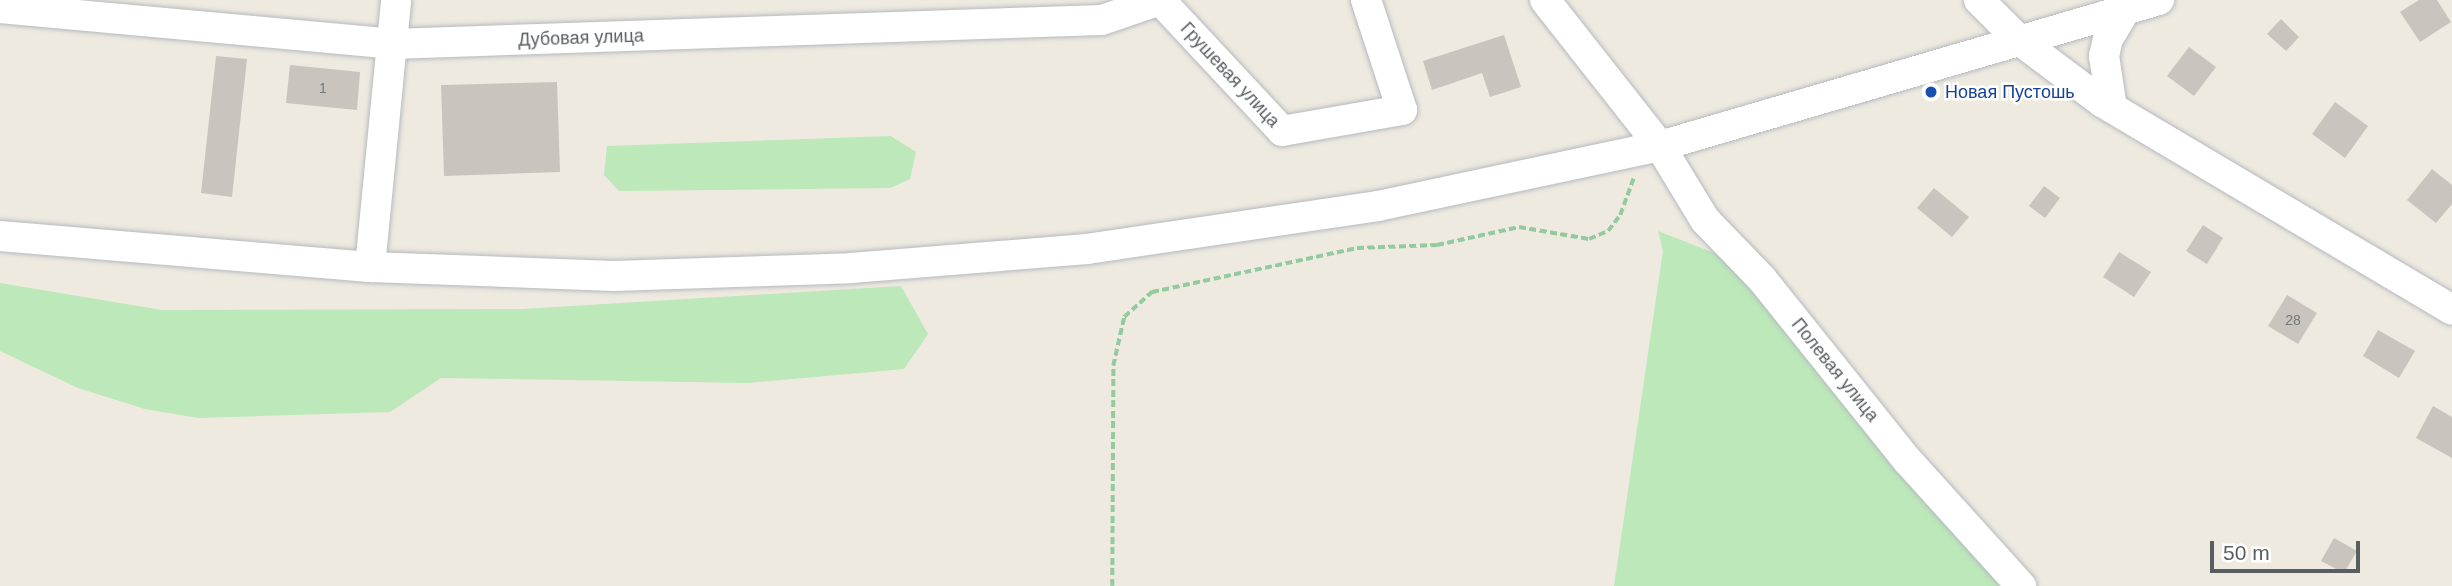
<!DOCTYPE html>
<meta charset="utf-8">
<style>
body{margin:0}
#map{position:relative;width:2452px;height:586px;overflow:hidden;background:#eeeae0;font-family:Arial,sans-serif}
div>[style]{position:absolute}
.green>*{inset:0;background:#bce8ba}
.building>*{inset:0;background:#c9c4bd}
.path>*{height:3.5px;margin-top:-1.75px;transform-origin:0;background:repeating-linear-gradient(90deg,#93ca9f 0 7px,transparent 0 10.5px)}
.roads{filter:drop-shadow(0 0 2px #b6b9bf) drop-shadow(0 0 2px #b6b9bf)}
.minor>*{height:30px;margin:-15px;padding:0 15px;transform-origin:15px;border-radius:15px;background:#fff}
.dots>*{width:19px;height:19px;translate:-50% -50%;box-sizing:border-box;border:4px solid #fff;border-radius:50%}
span{translate:-50% -50%;white-space:nowrap;text-align:center;line-height:1.15;-webkit-text-stroke:5px #fff;paint-order:stroke}
.number-label{font-size:14px;color:#75787a}
.number-label span{-webkit-text-stroke-width:0}
.street-label{font-size:18px;color:#595e63}
.transit-label{font-size:18px;color:#164399}
.left{translate:0 -50%;text-align:left}
.scale{position:absolute;left:2210px;top:541px;width:150px;height:32px;box-sizing:border-box;border:4px solid #595e63;border-top:0;padding-left:9px;font-size:21px;line-height:24px;white-space:nowrap;color:#595e63;-webkit-text-stroke:5px #fff;paint-order:stroke}
</style>
<div id="map">
<div class="green">
<div style="clip-path:polygon(891px 136px,916px 152px,910px 179px,890px 188px,619px 191px,604px 175px,607px 146px)"></div>
<div style="clip-path:polygon(1658px 231px,1735px 261px,2026px 586px,1614px 586px,1663px 251px)"></div>
<div style="clip-path:polygon(0 283px,162px 310px,523px 309px,901px 286px,928px 334px,904px 369px,748px 383px,441px 378px,390px 412px,198px 418px,145px 409px,78px 388px,0 351px)"></div>
</div>
<div class="building">
<div style="clip-path:polygon(2419px 0,2437px 0,2451px 22px,2420px 42px,2400px 12px)"></div>
<div style="clip-path:polygon(2281px 19px,2299px 37px,2286px 51px,2267px 34px)"></div>
<div style="clip-path:polygon(1504px 35px,1521px 87px,1490px 97px,1482px 73px,1432px 90px,1423px 61px)"></div>
<div style="clip-path:polygon(2189px 47px,2216px 67px,2194px 96px,2167px 76px)"></div>
<div style="clip-path:polygon(216px 56px,247px 59px,232px 197px,201px 193px)"></div>
<div style="clip-path:polygon(290px 65px,360px 72px,357px 110px,286px 103px)"></div>
<div style="clip-path:polygon(557px 82px,560px 172px,444px 176px,441px 85px)"></div>
<div style="clip-path:polygon(2335px 102px,2368px 126px,2345px 158px,2312px 134px)"></div>
<div style="clip-path:polygon(2432px 169px,2452px 185px,2452px 204px,2436px 223px,2407px 200px)"></div>
<div style="clip-path:polygon(2044px 186px,2060px 198px,2045px 218px,2029px 206px)"></div>
<div style="clip-path:polygon(1934px 188px,1969px 217px,1952px 237px,1917px 208px)"></div>
<div style="clip-path:polygon(2203px 225px,2223px 238px,2207px 264px,2186px 251px)"></div>
<div style="clip-path:polygon(2119px 252px,2151px 272px,2134px 297px,2103px 277px)"></div>
<div style="clip-path:polygon(2287px 295px,2317px 313px,2298px 344px,2268px 326px)"></div>
<div style="clip-path:polygon(2378px 330px,2415px 351px,2399px 378px,2363px 356px)"></div>
<div style="clip-path:polygon(2433px 406px,2452px 417px,2452px 458px,2416px 438px)"></div>
<div style="clip-path:polygon(2334px 538px,2357px 551px,2344px 573px,2321px 561px)"></div>
</div>
<div class="path">
<div style="left:1112px;top:586px;width:220px;rotate:-89.7deg"></div>
<div style="left:1113px;top:366px;width:50px;rotate:-77.3deg"></div>
<div style="left:1124px;top:317px;width:38px;rotate:-42deg"></div>
<div style="left:1152px;top:292px;width:210px;rotate:-12.1deg"></div>
<div style="left:1357px;top:248px;width:80px;rotate:-2.1deg"></div>
<div style="left:1437px;top:245px;width:84px;rotate:-12.4deg"></div>
<div style="left:1519px;top:227px;width:71px;rotate:9.7deg"></div>
<div style="left:1589px;top:239px;width:21px;rotate:-23deg"></div>
<div style="left:1608px;top:231px;width:20px;rotate:-53deg"></div>
<div style="left:1620px;top:215px;width:40px;rotate:-69.8deg"></div>
</div>
<div class="roads">
<div class="minor">
<div style="left:1160px;top:0;width:179px;rotate:47deg"></div>
<div style="left:1282px;top:131px;width:122px;rotate:-9.9deg"></div>
<div style="left:1402px;top:110px;width:116px;rotate:-108.1deg"></div>
<div style="left:1545px;top:0;width:186px;rotate:51.8deg"></div>
<div style="left:1660px;top:146px;width:87px;rotate:58.7deg"></div>
<div style="left:1705px;top:220px;width:82px;rotate:46deg"></div>
<div style="left:1762px;top:279px;width:233px;rotate:51.3deg"></div>
<div style="left:1908px;top:461px;width:169px;rotate:47.9deg"></div>
<div style="left:1979px;top:0;width:57px;rotate:45deg"></div>
<div style="left:2019px;top:40px;width:104px;rotate:36.8deg"></div>
<div style="left:2102px;top:102px;width:407px;rotate:30.7deg"></div>
<div style="left:0;top:8px;width:394px;rotate:5.2deg"></div>
<div style="left:392px;top:44px;width:710px;rotate:-1.94deg"></div>
<div style="left:1102px;top:20px;width:61px;rotate:-19deg"></div>
<div style="left:2112px;top:108px;width:53px;rotate:-98.7deg"></div>
<div style="left:2104px;top:56px;width:17px;rotate:-77deg"></div>
<div style="left:2108px;top:39px;width:35px;rotate:-59deg"></div>
<div style="left:0;top:236px;width:371px;rotate:4.8deg"></div>
<div style="left:370px;top:267px;width:244px;rotate:2.1deg"></div>
<div style="left:614px;top:276px;width:237px;rotate:-1.9deg"></div>
<div style="left:851px;top:268px;width:237px;rotate:-4.6deg"></div>
<div style="left:1087px;top:249px;width:294px;rotate:-8.4deg"></div>
<div style="left:1378px;top:206px;width:288px;rotate:-12deg"></div>
<div style="left:1660px;top:146px;width:520px;rotate:-16.31deg"></div>
<div style="left:370px;top:267px;width:268px;rotate:-84.4deg"></div>
</div>
</div>
<div class="dots">
<div style="left:1931px;top:92px;background:#1a4fb4"></div>
</div>
<div class="number-label">
<span style="left:323px;top:88px">1</span>
<span style="left:2293px;top:320px">28</span>
</div>
<div class="street-label">
<span style="left:581px;top:38px;rotate:-2deg">Дубовая улица</span>
<span style="left:1230px;top:75px;rotate:47deg">Грушевая улица</span>
<span style="left:1835px;top:370px;rotate:51deg">Полевая улица</span>
</div>
<div class="transit-label">
<span class="left" style="left:1945px;top:92px">Новая Пустошь</span>
</div>
<div class="scale">50 m</div>
</div>
